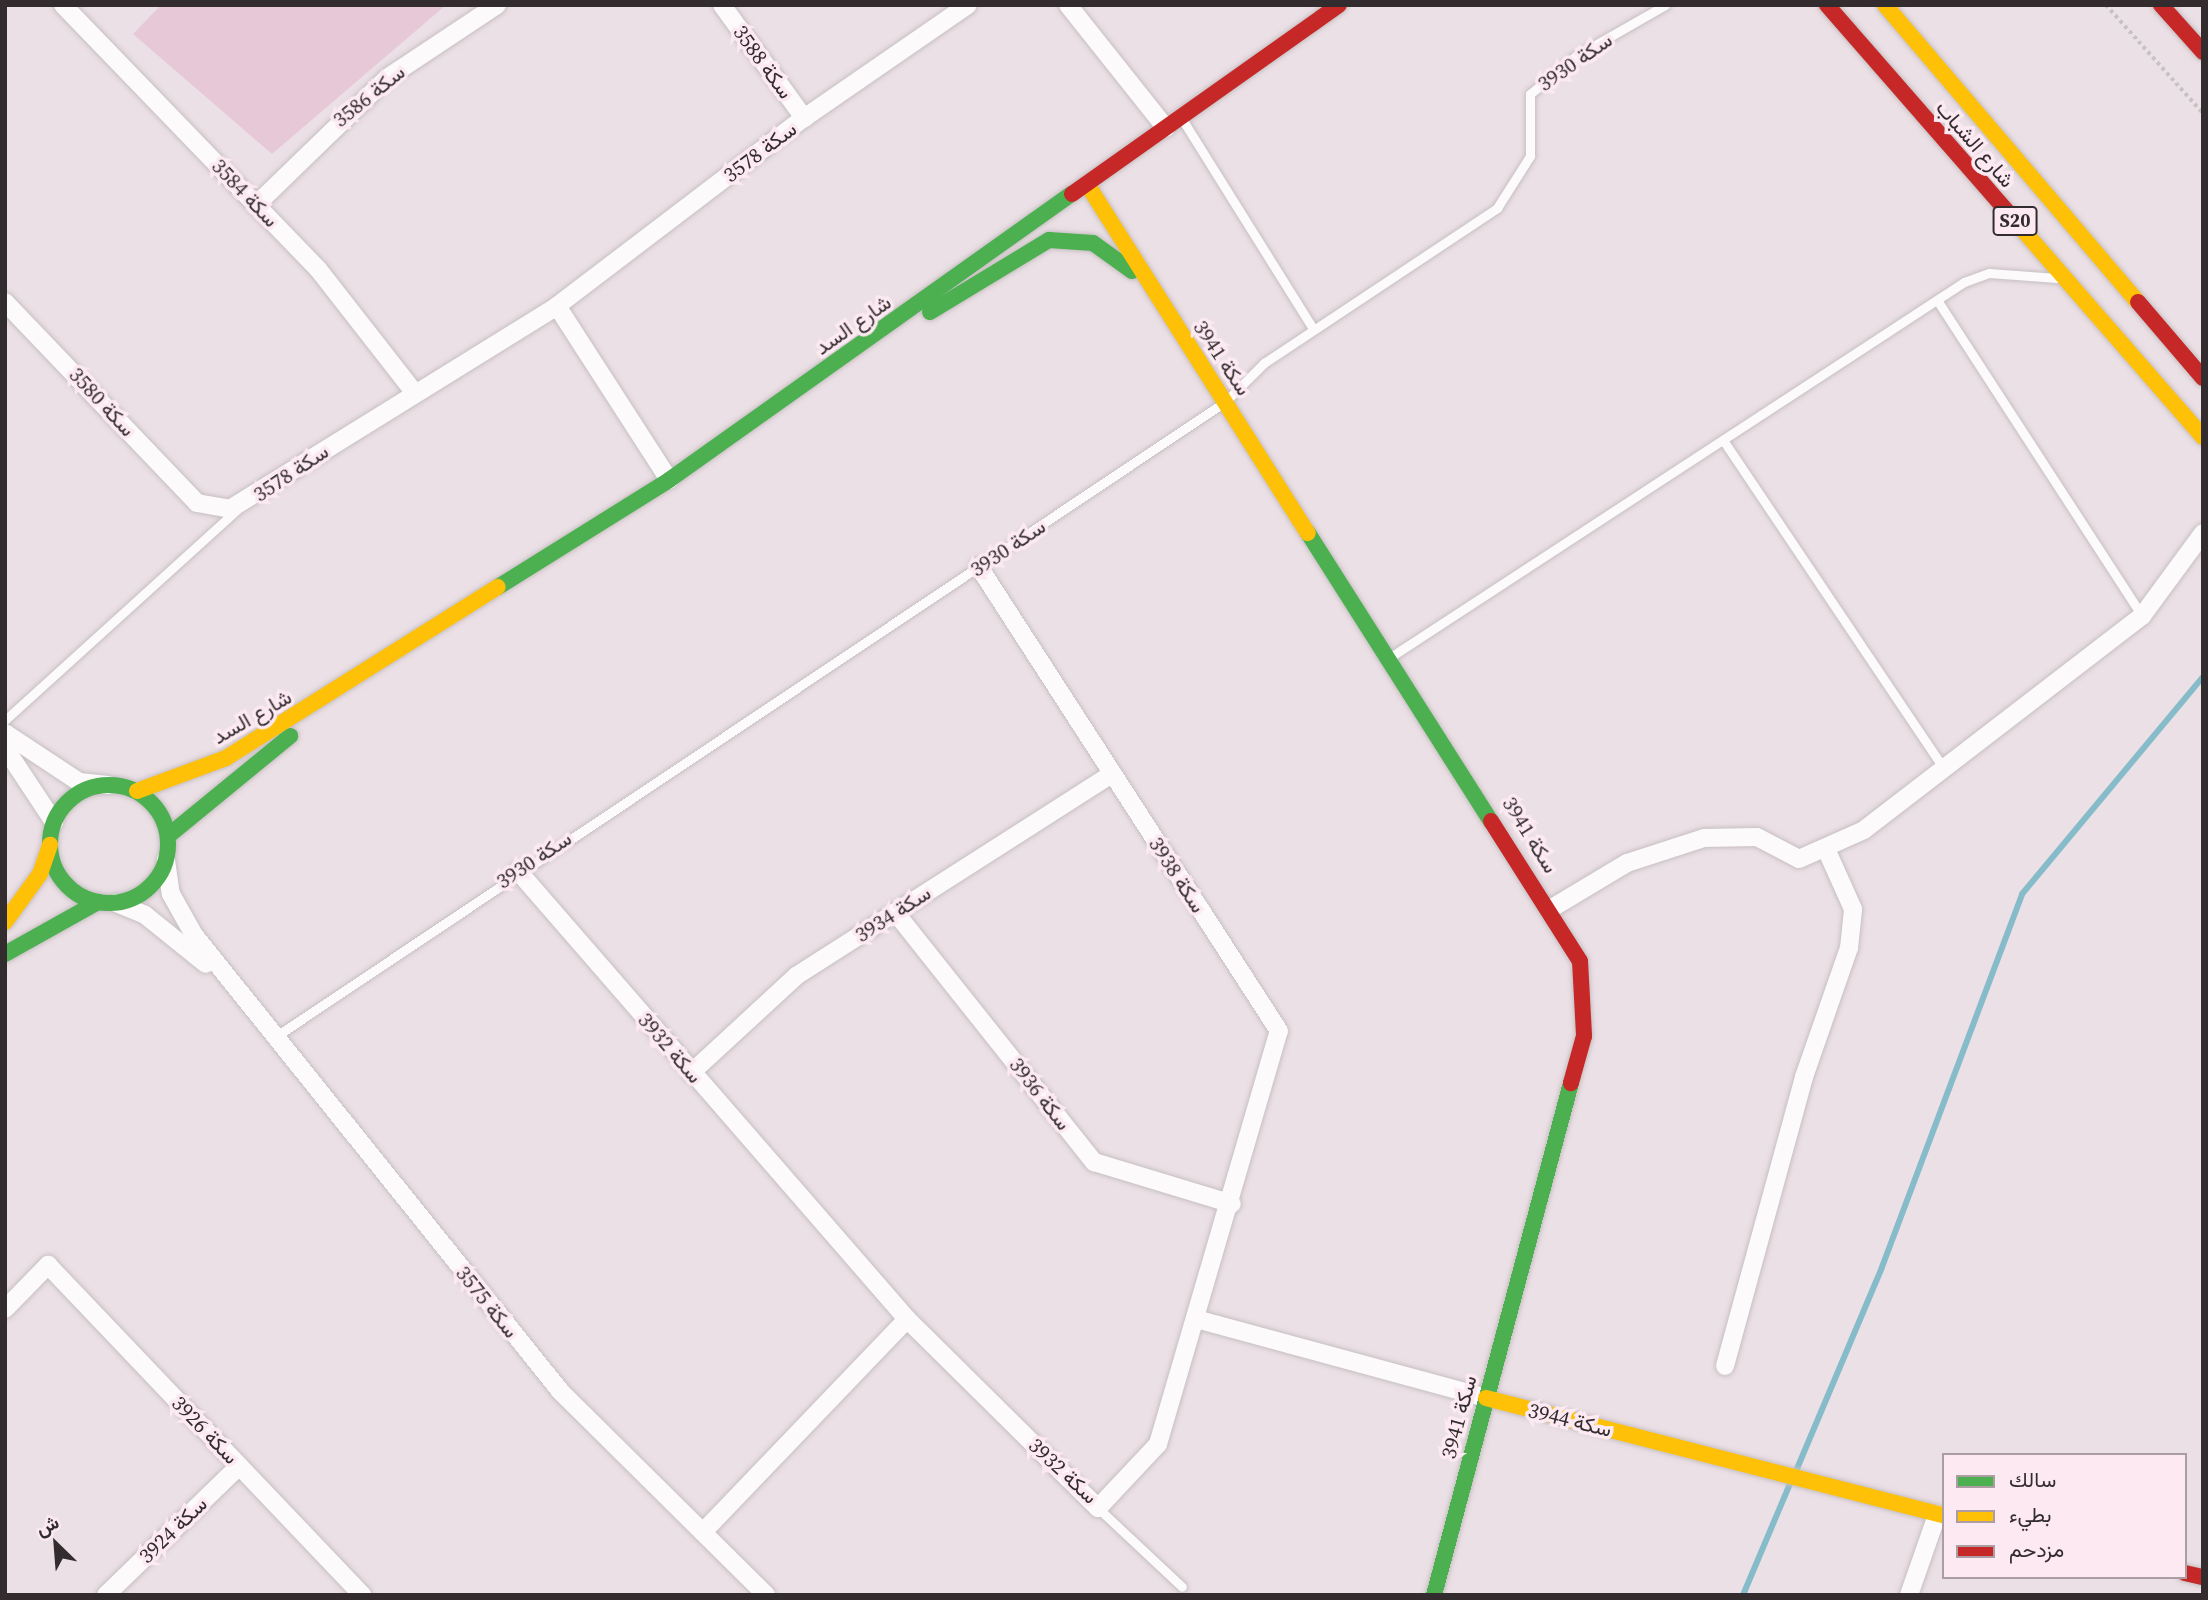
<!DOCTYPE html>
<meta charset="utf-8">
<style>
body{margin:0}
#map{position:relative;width:2208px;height:1600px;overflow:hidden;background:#ebe0e5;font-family:"Source Serif 4",Vazirmatn,serif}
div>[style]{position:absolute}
.green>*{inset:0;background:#e7c8d6}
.stream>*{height:6px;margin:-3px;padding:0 3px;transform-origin:3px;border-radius:3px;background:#86bcca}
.path>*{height:3.5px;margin-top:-1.75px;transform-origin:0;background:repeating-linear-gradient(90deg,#c7c3c5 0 3.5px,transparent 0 7px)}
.roads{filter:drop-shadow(0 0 2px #c6bfc2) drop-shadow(0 0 2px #c6bfc2)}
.lane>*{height:9px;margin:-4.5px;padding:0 4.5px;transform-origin:4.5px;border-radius:4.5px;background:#fcfafb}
.street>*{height:18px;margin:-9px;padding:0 9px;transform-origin:9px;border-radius:9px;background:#fcfafb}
.fast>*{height:16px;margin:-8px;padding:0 8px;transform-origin:8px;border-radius:8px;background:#4caf50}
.fast>.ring{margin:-8px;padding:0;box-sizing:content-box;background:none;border:16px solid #4caf50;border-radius:50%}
.slow>*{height:16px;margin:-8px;padding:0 8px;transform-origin:8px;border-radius:8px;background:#ffc107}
.jam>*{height:16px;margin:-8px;padding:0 8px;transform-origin:8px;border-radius:8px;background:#c62828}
span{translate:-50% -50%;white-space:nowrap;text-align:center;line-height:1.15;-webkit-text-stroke:7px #fce9f1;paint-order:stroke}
.shield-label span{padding:2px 5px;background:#fce9f1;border:2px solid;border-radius:5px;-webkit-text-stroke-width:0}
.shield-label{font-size:19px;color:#332c2f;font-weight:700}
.street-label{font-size:21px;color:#332c2f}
.frame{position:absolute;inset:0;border:7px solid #332c2f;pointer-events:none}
.legend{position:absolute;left:1942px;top:1453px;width:245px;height:126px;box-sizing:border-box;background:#fce9f1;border:2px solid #ac9da3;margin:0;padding:9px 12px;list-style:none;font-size:21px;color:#332c2f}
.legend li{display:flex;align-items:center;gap:14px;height:35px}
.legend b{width:35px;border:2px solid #ac9da3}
.north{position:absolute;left:21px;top:1509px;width:70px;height:70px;-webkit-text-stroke:5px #fce9f1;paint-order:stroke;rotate:335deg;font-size:19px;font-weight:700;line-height:28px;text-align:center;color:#332c2f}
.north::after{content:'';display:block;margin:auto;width:24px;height:32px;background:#332c2f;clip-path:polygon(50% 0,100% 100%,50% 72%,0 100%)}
</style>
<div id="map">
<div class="green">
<div style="clip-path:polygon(161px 5px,446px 5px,272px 154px,133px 34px)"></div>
</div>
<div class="stream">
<div style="left:1796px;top:1471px;width:221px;rotate:-67.1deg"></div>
<div style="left:1882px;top:1267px;width:398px;rotate:-69.4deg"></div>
<div style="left:2022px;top:894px;width:283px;rotate:-50.2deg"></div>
<div style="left:1743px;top:1595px;width:121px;rotate:-67.1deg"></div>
</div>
<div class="path">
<div style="left:2106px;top:5px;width:145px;rotate:48.1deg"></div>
</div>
<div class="roads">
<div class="lane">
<div style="left:1182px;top:119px;width:248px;rotate:58deg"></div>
<div style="left:1937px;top:300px;width:377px;rotate:57deg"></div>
<div style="left:1723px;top:440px;width:395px;rotate:56.1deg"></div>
<div style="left:1392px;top:656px;width:683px;rotate:-33.18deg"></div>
<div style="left:1964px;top:282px;width:27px;rotate:-20deg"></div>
<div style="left:1989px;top:273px;width:68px;rotate:4.2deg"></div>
<div style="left:5px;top:720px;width:313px;rotate:-42.2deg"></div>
<div style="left:275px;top:1037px;width:1144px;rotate:-33.77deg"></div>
<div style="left:1226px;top:401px;width:54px;rotate:-45deg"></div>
<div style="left:1264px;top:363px;width:280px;rotate:-33.6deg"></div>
<div style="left:1497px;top:208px;width:62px;rotate:-57.6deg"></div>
<div style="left:1530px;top:156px;width:62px;rotate:-90deg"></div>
<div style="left:1530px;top:94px;width:60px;rotate:-39.6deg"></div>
<div style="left:1576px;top:56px;width:103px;rotate:-29.8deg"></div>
<div style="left:1098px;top:1508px;width:115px;rotate:43.2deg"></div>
</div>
<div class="street">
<div style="left:63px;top:5px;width:367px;rotate:46deg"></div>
<div style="left:318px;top:269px;width:156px;rotate:52deg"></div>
<div style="left:722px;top:5px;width:140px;rotate:54deg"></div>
<div style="left:1068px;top:5px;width:157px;rotate:51.5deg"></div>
<div style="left:256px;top:205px;width:182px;rotate:-44.1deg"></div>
<div style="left:387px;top:78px;width:132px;rotate:-33.6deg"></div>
<div style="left:5px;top:302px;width:278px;rotate:46.3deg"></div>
<div style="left:197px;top:503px;width:34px;rotate:10deg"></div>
<div style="left:230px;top:509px;width:385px;rotate:-31.8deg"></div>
<div style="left:557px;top:306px;width:310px;rotate:-37.3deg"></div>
<div style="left:804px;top:118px;width:199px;rotate:-34.6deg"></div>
<div style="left:557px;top:306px;width:207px;rotate:57.2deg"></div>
<div style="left:5px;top:733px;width:89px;rotate:33.5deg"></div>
<div style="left:79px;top:782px;width:29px;rotate:6deg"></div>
<div style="left:5px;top:748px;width:89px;rotate:56.5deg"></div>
<div style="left:166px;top:860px;width:34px;rotate:82deg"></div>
<div style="left:171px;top:894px;width:47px;rotate:60.7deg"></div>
<div style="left:194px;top:935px;width:586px;rotate:51.23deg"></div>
<div style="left:561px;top:1392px;width:289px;rotate:44.7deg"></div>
<div style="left:518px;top:871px;width:593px;rotate:49.03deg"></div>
<div style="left:907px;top:1319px;width:269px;rotate:44.7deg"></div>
<div style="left:1098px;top:1508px;width:88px;rotate:-46.8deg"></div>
<div style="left:1158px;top:1444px;width:430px;rotate:-73.7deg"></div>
<div style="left:1279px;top:1031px;width:553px;rotate:-122.88deg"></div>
<div style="left:116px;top:903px;width:31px;rotate:22deg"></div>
<div style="left:145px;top:915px;width:78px;rotate:38.8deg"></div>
<div style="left:1552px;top:908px;width:87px;rotate:-31deg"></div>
<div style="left:1627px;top:863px;width:81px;rotate:-18deg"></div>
<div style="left:1704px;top:838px;width:53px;rotate:-1.1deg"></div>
<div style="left:1757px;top:837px;width:47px;rotate:27.6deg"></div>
<div style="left:1799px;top:859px;width:71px;rotate:-24deg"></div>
<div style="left:1864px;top:830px;width:351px;rotate:-37.6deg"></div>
<div style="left:2142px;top:616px;width:103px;rotate:-53.7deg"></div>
<div style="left:895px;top:912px;width:320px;rotate:51.5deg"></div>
<div style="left:1094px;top:1162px;width:144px;rotate:16.9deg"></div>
<div style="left:691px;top:1073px;width:143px;rotate:-42.7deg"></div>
<div style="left:796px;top:976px;width:373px;rotate:-32.6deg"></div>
<div style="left:5px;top:1309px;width:62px;rotate:-45.7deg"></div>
<div style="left:48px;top:1265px;width:456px;rotate:46.4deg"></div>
<div style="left:1196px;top:1319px;width:301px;rotate:15.2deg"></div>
<div style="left:1725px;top:1366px;width:300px;rotate:-74.7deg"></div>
<div style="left:1804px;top:1077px;width:137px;rotate:-70.8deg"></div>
<div style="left:1849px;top:948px;width:39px;rotate:-84deg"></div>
<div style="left:1853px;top:909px;width:66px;rotate:-114.2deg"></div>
<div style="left:703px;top:1532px;width:295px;rotate:-46.2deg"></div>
<div style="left:106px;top:1595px;width:185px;rotate:-44.1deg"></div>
<div style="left:1909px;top:1595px;width:85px;rotate:-70.7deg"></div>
</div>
<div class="fast">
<div style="left:930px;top:312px;width:139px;rotate:-31.2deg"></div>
<div style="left:1049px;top:240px;width:44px;rotate:3.9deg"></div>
<div style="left:1093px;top:243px;width:48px;rotate:35.7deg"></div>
<div style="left:1308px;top:533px;width:341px;rotate:57.6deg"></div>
<div style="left:498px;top:587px;width:202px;rotate:-32deg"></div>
<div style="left:669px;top:480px;width:494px;rotate:-35.4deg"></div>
<div class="ring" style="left:50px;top:785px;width:102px;height:102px"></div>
<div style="left:168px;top:836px;width:158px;rotate:-39.3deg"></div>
<div style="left:5px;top:954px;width:107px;rotate:-29.2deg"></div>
<div style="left:1434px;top:1595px;width:530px;rotate:-75.02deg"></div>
</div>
<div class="slow">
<div style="left:1885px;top:5px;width:390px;rotate:49.6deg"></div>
<div style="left:1087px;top:184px;width:413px;rotate:57.7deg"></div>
<div style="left:2016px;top:222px;width:285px;rotate:49deg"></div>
<div style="left:137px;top:791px;width:95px;rotate:-20.3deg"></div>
<div style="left:226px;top:758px;width:321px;rotate:-32.2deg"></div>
<div style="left:5px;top:922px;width:59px;rotate:-53.9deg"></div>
<div style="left:40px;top:874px;width:31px;rotate:-71deg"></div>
<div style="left:1486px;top:1398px;width:473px;rotate:14.4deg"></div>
</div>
<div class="jam">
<div style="left:1827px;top:5px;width:288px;rotate:48.9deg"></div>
<div style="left:2161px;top:5px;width:63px;rotate:48.2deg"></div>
<div style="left:1072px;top:194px;width:327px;rotate:-35.3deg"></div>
<div style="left:2138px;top:302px;width:100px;rotate:49.5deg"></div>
<div style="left:1491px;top:821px;width:166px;rotate:57.6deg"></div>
<div style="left:1580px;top:961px;width:75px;rotate:86.9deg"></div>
<div style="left:1584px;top:1036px;width:49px;rotate:105.5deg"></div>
<div style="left:2185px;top:1573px;width:18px;rotate:13deg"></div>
</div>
</div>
<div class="shield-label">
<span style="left:2015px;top:221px">S20</span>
</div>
<div class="street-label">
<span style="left:763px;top:62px;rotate:54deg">سكة 3588</span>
<span style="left:1575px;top:62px;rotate:-35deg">سكة 3930</span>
<span style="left:369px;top:96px;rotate:-39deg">سكة 3586</span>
<span style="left:1975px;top:144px;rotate:49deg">شارع الشباب</span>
<span style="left:760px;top:152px;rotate:-37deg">سكة 3578</span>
<span style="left:245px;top:193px;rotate:46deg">سكة 3584</span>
<span style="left:853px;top:325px;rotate:-35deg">شارع السد</span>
<span style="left:1222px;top:358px;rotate:56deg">سكة 3941</span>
<span style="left:102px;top:402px;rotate:47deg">سكة 3580</span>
<span style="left:291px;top:473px;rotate:-34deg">سكة 3578</span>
<span style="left:1008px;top:548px;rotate:-34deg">سكة 3930</span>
<span style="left:252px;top:717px;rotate:-30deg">شارع السد</span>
<span style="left:1530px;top:835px;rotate:58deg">سكة 3941</span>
<span style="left:534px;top:860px;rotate:-34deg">سكة 3930</span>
<span style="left:1177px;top:875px;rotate:57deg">سكة 3938</span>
<span style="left:893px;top:914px;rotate:-33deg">سكة 3934</span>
<span style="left:670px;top:1048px;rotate:49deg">سكة 3932</span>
<span style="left:1040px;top:1094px;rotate:52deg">سكة 3936</span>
<span style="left:487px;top:1302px;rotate:51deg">سكة 3575</span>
<span style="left:1459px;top:1417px;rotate:-75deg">سكة 3941</span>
<span style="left:1570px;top:1420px;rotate:14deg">سكة 3944</span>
<span style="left:205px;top:1430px;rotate:46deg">سكة 3926</span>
<span style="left:1063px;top:1471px;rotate:43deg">سكة 3932</span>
<span style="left:173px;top:1530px;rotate:-44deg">سكة 3924</span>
</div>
<div class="frame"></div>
<ul class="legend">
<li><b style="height:9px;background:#4caf50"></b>سالك</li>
<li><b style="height:9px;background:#ffc107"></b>بطيء</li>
<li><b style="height:9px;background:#c62828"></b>مزدحم</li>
</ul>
<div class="north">ش</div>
</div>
